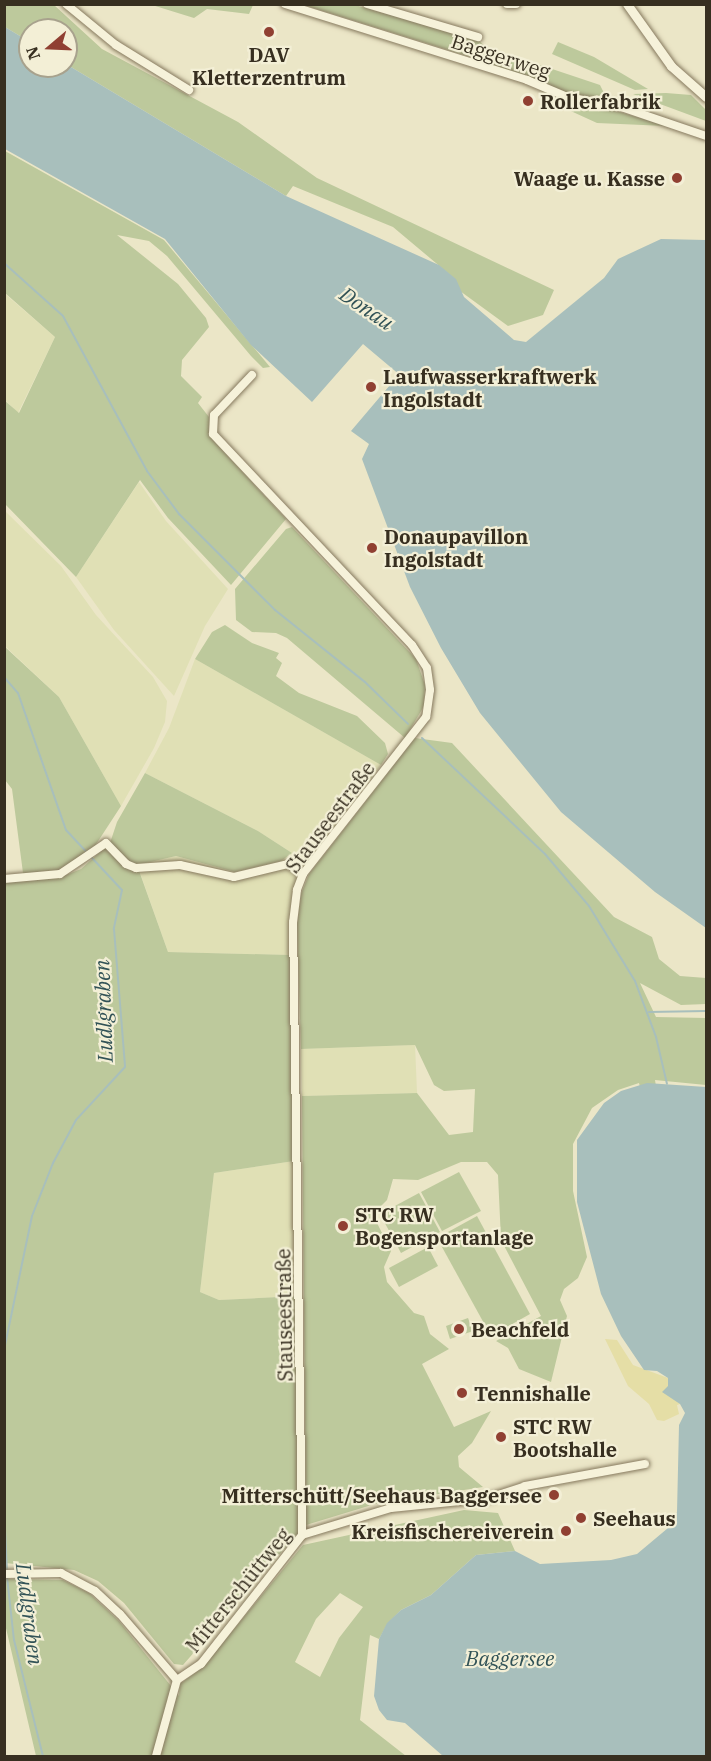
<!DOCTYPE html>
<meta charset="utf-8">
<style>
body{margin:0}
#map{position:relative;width:711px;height:1761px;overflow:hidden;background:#ebe6c7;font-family:"IBM Plex Serif",serif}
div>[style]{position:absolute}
.farmland>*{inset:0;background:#e0e0b5}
.green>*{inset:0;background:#bdc99c}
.sand>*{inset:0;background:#e5dea6}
.water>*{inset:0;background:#a8bfbc}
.stream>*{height:2px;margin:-1px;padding:0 1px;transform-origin:1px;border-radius:1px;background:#a8bfbc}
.roads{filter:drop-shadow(0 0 2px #86795e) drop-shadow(0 0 2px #86795e)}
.minor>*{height:8px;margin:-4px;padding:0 4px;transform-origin:4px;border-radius:4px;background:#f6f2da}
.tertiary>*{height:9px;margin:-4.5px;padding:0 4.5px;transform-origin:4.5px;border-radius:4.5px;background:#f6f2da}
.dots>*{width:16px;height:16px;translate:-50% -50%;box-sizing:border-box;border:3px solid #f3efd6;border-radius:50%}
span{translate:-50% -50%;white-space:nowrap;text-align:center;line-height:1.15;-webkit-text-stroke:4.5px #f3efd6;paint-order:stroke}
.poi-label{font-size:20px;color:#372f20;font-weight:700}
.left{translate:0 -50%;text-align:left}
.right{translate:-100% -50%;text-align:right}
.street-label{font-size:20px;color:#372f20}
.water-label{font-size:21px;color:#315256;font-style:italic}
.frame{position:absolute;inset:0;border:6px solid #372f20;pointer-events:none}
.north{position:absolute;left:18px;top:18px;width:60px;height:60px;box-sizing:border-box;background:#f3efd6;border:2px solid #a8a28d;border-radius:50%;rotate:251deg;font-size:16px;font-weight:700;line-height:24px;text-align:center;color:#372f20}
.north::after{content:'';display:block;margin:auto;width:21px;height:27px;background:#904032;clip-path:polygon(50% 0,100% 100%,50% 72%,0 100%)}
</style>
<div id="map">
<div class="farmland">
<div style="clip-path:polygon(4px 293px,55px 337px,18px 413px,5px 400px)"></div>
<div style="clip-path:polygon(139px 482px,166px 521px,228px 589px,205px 626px,174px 696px,114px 630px,76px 577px)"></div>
<div style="clip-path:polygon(4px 510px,61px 566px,96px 615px,153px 677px,167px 701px,165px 722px,154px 748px,121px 806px,59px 697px,5px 646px)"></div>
<div style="clip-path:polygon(195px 659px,381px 765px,299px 876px,289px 922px,290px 955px,168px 952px,137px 864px,176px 856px,235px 872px,281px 861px,292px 853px,258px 831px,145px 773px,169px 728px)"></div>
<div style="clip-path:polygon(415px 1045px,417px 1093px,302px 1096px,301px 1049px)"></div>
<div style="clip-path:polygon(294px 1161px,298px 1296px,219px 1300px,200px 1292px,214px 1173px)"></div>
</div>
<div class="green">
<div style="clip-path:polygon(5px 5px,54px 5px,102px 49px,238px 122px,317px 178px,554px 290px,543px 315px,508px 326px,460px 291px,455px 279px,393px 227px,293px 186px,286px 196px,66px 64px,66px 30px,30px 30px,30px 42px,5px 27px)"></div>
<div style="clip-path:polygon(152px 5px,253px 5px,249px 14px,207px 9px,194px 18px)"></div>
<div style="clip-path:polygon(304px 5px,355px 5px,478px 40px,486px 47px,600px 85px,606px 97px,601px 101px,568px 94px,474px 58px)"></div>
<div style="clip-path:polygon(558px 42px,594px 57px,648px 89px,635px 90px,552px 54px)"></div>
<div style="clip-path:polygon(666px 93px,691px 95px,706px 110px,706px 121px,633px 94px)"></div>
<div style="clip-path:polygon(552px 95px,581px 106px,620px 112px,666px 126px,597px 123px,551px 102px)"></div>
<div style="clip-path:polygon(5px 151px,164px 240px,270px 367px,263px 368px,251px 356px,167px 256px,149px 241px,117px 235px,178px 284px,206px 318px,209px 327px,182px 360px,181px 376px,202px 397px,198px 403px,209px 417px,212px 439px,286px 519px,231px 585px,168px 518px,140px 480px,76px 577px,5px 504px,4px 400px,19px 413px,55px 337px,5px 293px)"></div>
<div style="clip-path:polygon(292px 527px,416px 659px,425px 685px,424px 706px,405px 738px,287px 638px,276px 633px,252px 632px,236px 620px,235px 589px,286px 529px)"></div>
<div style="clip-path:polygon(225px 625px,252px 643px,279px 653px,276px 658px,282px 663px,276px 676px,299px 693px,357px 716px,385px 743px,388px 754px,381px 765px,195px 659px,212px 632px)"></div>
<div style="clip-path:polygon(4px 646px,59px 697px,121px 806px,93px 849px,68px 869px,52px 873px,23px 873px,12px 789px,5px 780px)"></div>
<div style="clip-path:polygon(415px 738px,452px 743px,614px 917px,652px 937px,659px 959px,680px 976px,706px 978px,706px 1004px,681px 1005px,640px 983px,656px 1017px,706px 1018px,706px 1085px,655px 1080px,656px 1086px,641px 1091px,639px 1083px,618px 1090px,592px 1108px,573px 1144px,573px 1191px,587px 1257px,578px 1278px,564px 1289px,560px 1300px,567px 1316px,551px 1382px,519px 1369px,508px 1348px,496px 1341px,541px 1316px,501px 1240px,498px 1175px,487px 1162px,461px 1162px,418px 1180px,393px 1179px,387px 1200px,376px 1211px,377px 1223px,391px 1251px,384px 1267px,387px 1282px,414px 1313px,424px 1316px,430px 1334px,449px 1349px,422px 1364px,454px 1427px,491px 1411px,472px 1443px,458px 1456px,459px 1467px,483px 1487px,375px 1504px,306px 1525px,302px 1096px,417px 1093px,449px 1135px,473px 1132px,475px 1089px,444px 1091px,434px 1085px,415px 1045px,301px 1049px,297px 925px,301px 894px,309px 874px)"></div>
<div style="clip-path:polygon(145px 773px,258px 831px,292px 853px,281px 861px,235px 872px,176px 856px,137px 865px,168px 952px,290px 955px,294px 1161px,214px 1173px,200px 1292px,219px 1300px,298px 1296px,298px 1533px,183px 1665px,174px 1664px,124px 1603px,98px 1581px,74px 1570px,5px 1563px,4px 883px,61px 877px,81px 869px,110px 843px,117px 822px)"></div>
<div style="clip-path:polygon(459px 1172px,481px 1211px,442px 1231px,421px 1192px)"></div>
<div style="clip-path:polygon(419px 1193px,440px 1232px,401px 1253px,380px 1214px)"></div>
<div style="clip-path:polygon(477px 1216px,530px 1314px,491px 1336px,437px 1238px)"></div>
<div style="clip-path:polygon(428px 1247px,438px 1266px,399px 1287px,389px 1268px)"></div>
<div style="clip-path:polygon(468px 1318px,473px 1331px,450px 1339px,446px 1326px)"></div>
<div style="clip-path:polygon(evenodd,464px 1510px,498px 1513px,515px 1551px,476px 1555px,431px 1595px,401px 1610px,388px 1623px,379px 1639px,370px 1635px,360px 1720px,406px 1756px,36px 1756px,5px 1624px,4px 1579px,63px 1580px,89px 1593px,119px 1621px,179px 1696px,180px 1684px,203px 1667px,303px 1545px,464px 1510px,340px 1593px,363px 1607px,339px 1638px,320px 1677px,295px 1662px,316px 1619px,340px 1593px)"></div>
</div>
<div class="sand">
<div style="clip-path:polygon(605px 1339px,617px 1340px,633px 1365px,668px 1378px,668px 1386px,680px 1404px,677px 1405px,679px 1414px,664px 1421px,657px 1420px,649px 1404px,628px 1386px)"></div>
</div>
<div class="water">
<div style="clip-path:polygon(5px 27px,30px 42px,30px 66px,66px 64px,286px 196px,439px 265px,456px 279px,464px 297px,514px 340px,526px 342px,604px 278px,618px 259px,661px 239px,706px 240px,706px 928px,655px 892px,561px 812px,480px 713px,441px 648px,410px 587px,362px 459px,369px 444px,351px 431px,396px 378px,404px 385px,407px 381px,363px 344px,312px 402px,251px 345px,165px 239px,5px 149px)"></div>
<div style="clip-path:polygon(647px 1083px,706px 1087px,706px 1756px,443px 1756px,405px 1723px,387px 1720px,379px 1710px,374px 1696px,379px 1639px,387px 1623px,401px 1610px,431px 1595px,476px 1555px,515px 1551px,540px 1564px,611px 1560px,637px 1554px,668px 1528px,677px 1512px,679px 1425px,685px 1413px,680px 1404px,662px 1392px,668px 1386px,668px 1378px,657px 1371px,644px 1370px,621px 1336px,601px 1294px,577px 1202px,577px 1140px,604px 1103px,621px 1091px)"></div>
</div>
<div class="stream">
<div style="left:4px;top:263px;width:79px;rotate:41.9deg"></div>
<div style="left:63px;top:316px;width:176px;rotate:61.5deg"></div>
<div style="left:147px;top:471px;width:54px;rotate:53.3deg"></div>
<div style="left:179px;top:514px;width:136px;rotate:45deg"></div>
<div style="left:275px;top:610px;width:115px;rotate:38.7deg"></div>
<div style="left:365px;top:682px;width:60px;rotate:44.3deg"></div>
<div style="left:4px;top:677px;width:21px;rotate:49deg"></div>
<div style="left:18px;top:693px;width:145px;rotate:70.7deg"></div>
<div style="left:66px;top:830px;width:82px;rotate:47deg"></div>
<div style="left:122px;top:890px;width:40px;rotate:102deg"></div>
<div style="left:114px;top:929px;width:138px;rotate:85.4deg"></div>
<div style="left:125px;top:1067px;width:72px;rotate:132.8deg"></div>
<div style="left:76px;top:1120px;width:49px;rotate:118.1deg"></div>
<div style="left:53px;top:1163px;width:57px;rotate:111.6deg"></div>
<div style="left:32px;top:1216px;width:137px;rotate:101.8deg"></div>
<div style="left:422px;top:738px;width:169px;rotate:43.3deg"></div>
<div style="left:545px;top:854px;width:68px;rotate:49.8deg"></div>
<div style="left:589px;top:906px;width:88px;rotate:58.5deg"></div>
<div style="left:635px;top:981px;width:60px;rotate:69.4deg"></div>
<div style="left:656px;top:1037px;width:48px;rotate:76.8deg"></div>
<div style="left:649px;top:1012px;width:57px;rotate:-1deg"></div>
<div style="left:4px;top:1508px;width:64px;rotate:87.3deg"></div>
<div style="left:7px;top:1577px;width:63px;rotate:83.7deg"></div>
<div style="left:14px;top:1640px;width:120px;rotate:76deg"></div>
</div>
<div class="roads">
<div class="minor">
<div style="left:66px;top:4px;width:65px;rotate:39.4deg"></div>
<div style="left:116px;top:45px;width:86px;rotate:31.7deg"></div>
<div style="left:285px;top:4px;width:254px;rotate:17.4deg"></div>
<div style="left:527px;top:80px;width:43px;rotate:23deg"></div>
<div style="left:567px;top:97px;width:55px;rotate:10.5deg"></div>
<div style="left:621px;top:107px;width:90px;rotate:18.8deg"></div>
<div style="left:367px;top:4px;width:116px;rotate:16.6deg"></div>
<div style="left:507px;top:4px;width:9px"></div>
<div style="left:252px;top:375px;width:55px;rotate:133.5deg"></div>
<div style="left:214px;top:415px;width:19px;rotate:93deg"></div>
<div style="left:213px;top:434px;width:290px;rotate:46.7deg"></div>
<div style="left:412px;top:645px;width:27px;rotate:57deg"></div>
<div style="left:427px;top:668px;width:22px;rotate:82deg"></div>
<div style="left:430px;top:690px;width:27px;rotate:98deg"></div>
<div style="left:426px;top:717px;width:199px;rotate:128.1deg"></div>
<div style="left:303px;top:874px;width:17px;rotate:111deg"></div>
<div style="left:297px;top:890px;width:32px;rotate:97deg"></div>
<div style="left:293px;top:922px;width:613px;rotate:89.16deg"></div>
<div style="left:4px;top:879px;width:56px;rotate:-5.1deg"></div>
<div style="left:60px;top:874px;width:55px;rotate:-34deg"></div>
<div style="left:106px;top:843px;width:29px;rotate:46deg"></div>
<div style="left:126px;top:864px;width:11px;rotate:22deg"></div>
<div style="left:136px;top:868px;width:44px;rotate:-3.9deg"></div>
<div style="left:180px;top:865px;width:55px;rotate:12.5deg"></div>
<div style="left:234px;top:877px;width:56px;rotate:-13.5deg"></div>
<div style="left:288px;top:864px;width:18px;rotate:34deg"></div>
<div style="left:4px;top:1574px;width:57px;rotate:-1deg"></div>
<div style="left:61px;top:1573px;width:38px;rotate:28deg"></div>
<div style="left:95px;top:1591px;width:34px;rotate:43deg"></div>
<div style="left:120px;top:1614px;width:87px;rotate:49.2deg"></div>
<div style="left:177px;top:1680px;width:29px;rotate:-34deg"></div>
<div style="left:201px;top:1664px;width:164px;rotate:-51.9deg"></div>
<div style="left:302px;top:1535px;width:93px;rotate:-16.9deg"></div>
<div style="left:391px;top:1508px;width:99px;rotate:-5.8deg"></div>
<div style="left:489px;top:1498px;width:38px;rotate:-18deg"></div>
<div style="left:525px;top:1486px;width:122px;rotate:-10.4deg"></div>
<div style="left:156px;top:1756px;width:79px;rotate:-74.6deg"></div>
</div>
<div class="tertiary">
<div style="left:627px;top:4px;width:76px;rotate:54.6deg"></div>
<div style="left:671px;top:66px;width:47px;rotate:41.5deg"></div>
</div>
</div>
<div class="dots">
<div style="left:269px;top:32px;background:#904032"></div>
<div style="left:528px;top:101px;background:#904032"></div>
<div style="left:677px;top:178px;background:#904032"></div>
<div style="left:371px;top:387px;background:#904032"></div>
<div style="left:372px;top:548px;background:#904032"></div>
<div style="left:343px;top:1226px;background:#904032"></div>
<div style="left:459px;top:1329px;background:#904032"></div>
<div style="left:462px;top:1393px;background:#904032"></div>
<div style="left:501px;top:1437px;background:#904032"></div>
<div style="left:554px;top:1495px;background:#904032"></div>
<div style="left:581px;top:1518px;background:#904032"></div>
<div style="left:566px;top:1531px;background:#904032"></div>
</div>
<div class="poi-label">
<span style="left:269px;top:66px">DAV<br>Kletterzentrum</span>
<span class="left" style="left:540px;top:101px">Rollerfabrik</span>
<span class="right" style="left:665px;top:178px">Waage u. Kasse</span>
<span class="left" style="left:383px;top:388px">Laufwasserkraftwerk<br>Ingolstadt</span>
<span class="left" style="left:384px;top:548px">Donaupavillon<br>Ingolstadt</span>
<span class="left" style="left:355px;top:1226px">STC RW<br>Bogensportanlage</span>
<span class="left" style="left:471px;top:1329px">Beachfeld</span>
<span class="left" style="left:474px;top:1393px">Tennishalle</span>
<span class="left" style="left:513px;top:1438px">STC RW<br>Bootshalle</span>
<span class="right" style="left:542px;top:1495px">Mitterschütt/Seehaus Baggersee</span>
<span class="left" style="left:593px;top:1518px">Seehaus</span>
<span class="right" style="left:554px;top:1531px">Kreisfischereiverein</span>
</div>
<div class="street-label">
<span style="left:501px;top:56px;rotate:18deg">Baggerweg</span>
<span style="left:330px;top:817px;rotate:-53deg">Stauseestraße</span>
<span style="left:284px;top:1315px;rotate:-91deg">Stauseestraße</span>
<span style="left:238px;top:1590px;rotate:-51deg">Mitterschüttweg</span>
</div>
<div class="water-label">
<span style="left:367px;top:308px;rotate:34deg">Donau</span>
<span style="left:103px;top:1011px;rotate:-92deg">Ludlgraben</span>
<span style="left:30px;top:1614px;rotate:83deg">Ludlgraben</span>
<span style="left:510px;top:1658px">Baggersee</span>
</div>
<div class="frame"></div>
<div class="north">N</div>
</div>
